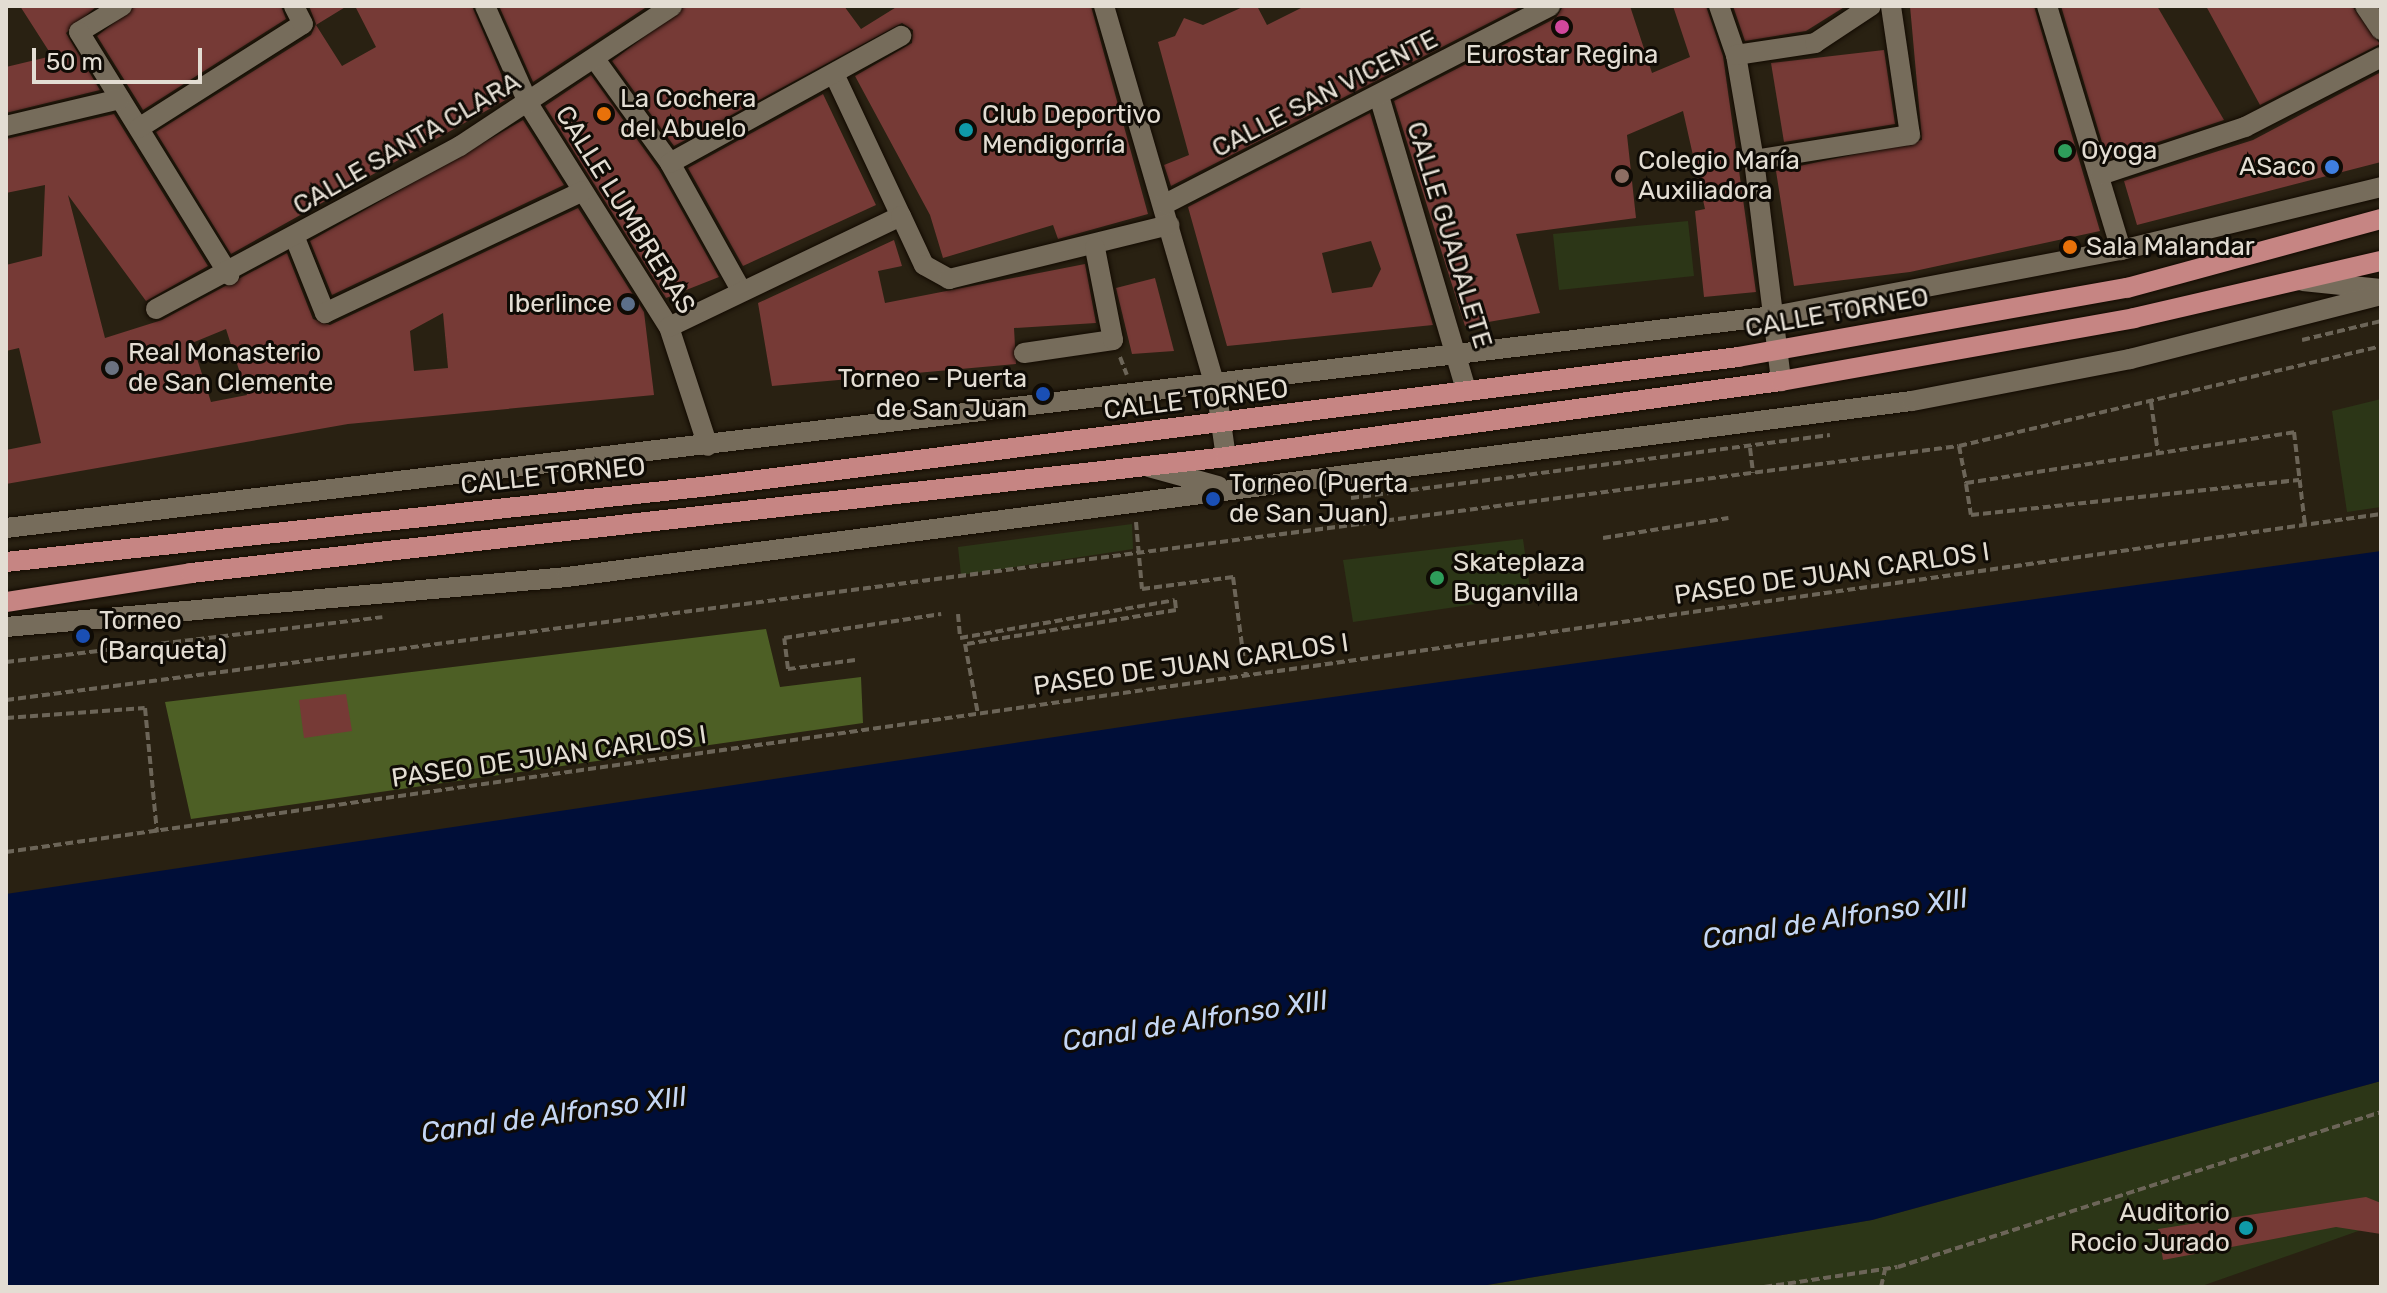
<!DOCTYPE html>
<meta charset="utf-8">
<style>
body{margin:0}
#map{position:relative;width:2387px;height:1293px;overflow:hidden;background:#292112;font-family:Rubik,sans-serif}
div>[style]{position:absolute}
.green>*{inset:0;background:#2c3617}
.forest>*{inset:0;background:#4d5f25}
.water>*{inset:0;background:#000e38}
.building>*{inset:0;background:#763a36}
.path>*{height:4px;margin-top:-2px;transform-origin:0;background:repeating-linear-gradient(90deg,#6c6558 0 8px,transparent 0 12px)}
.roads{filter:drop-shadow(0 0 2px #120a01) drop-shadow(0 0 2px #120a01)}
.minor>*{height:20px;margin:-10px;padding:0 10px;transform-origin:10px;border-radius:10px;background:#766c5b}
.major>*{height:20px;margin:-10px;padding:0 10px;transform-origin:10px;border-radius:10px;background:#c68583}
.dots>*{width:22px;height:22px;translate:-50% -50%;box-sizing:border-box;border:4px solid #0f0b05;border-radius:50%}
span{translate:-50% -50%;white-space:nowrap;text-align:center;line-height:1.15;-webkit-text-stroke:6px #0f0b05;paint-order:stroke}
.poi-label{font-size:26px;color:#e3ddd3}
.left{translate:0 -50%;text-align:left}
.right{translate:-100% -50%;text-align:right}
.street-label{font-size:26px;color:#e3ddd3}
.water-label{font-size:28px;color:#c5d7f5;font-style:italic}
.frame{position:absolute;inset:0;border:8px solid #e3ddd3;pointer-events:none}
.scale{position:absolute;left:32px;top:48px;width:170px;height:36px;box-sizing:border-box;border:4px solid #e3ddd3;border-top:0;padding-left:10px;font-size:24px;line-height:28px;white-space:nowrap;color:#e3ddd3;-webkit-text-stroke:6px #0f0b05;paint-order:stroke}
</style>
<div id="map">
<div class="green">
<div style="clip-path:polygon(1688px 221px,1694px 276px,1559px 290px,1553px 234px)"></div>
<div style="clip-path:polygon(2381px 399px,2381px 507px,2347px 512px,2332px 411px)"></div>
<div style="clip-path:polygon(1132px 524px,1133px 549px,961px 575px,958px 547px)"></div>
<div style="clip-path:polygon(1523px 539px,1531px 596px,1353px 622px,1343px 560px)"></div>
<div style="clip-path:polygon(2381px 1081px,2381px 1223px,2199px 1287px,1475px 1287px,1872px 1220px)"></div>
</div>
<div class="forest">
<div style="clip-path:polygon(766px 629px,780px 687px,861px 677px,863px 723px,191px 819px,165px 702px)"></div>
</div>
<div class="water">
<div style="clip-path:polygon(2381px 551px,2381px 1081px,1872px 1220px,1475px 1287px,6px 1287px,6px 894px,1175px 719px)"></div>
</div>
<div class="building">
<div style="clip-path:polygon(20px 6px,97px 6px,66px 33px,100px 90px,6px 113px,6px 67px,52px 56px)"></div>
<div style="clip-path:polygon(135px 6px,281px 6px,286px 19px,143px 110px,97px 36px)"></div>
<div style="clip-path:polygon(309px 6px,347px 6px,316px 25px,342px 66px,376px 47px,355px 6px,472px 6px,511px 97px,231px 254px,156px 132px,311px 35px,316px 24px)"></div>
<div style="clip-path:polygon(499px 6px,648px 6px,533px 82px)"></div>
<div style="clip-path:polygon(685px 6px,844px 6px,861px 29px,898px 6px,1091px 6px,1148px 214px,1058px 239px,1053px 225px,943px 258px,930px 215px,855px 76px,912px 43px,913px 30px,902px 23px,674px 146px,612px 61px)"></div>
<div style="clip-path:polygon(1245px 6px,1257px 6px,1267px 25px,1305px 6px,1522px 6px,1171px 186px,1164px 165px,1189px 155px,1158px 42px,1175px 36px,1184px 18px,1203px 25px)"></div>
<div style="clip-path:polygon(1563px 6px,1630px 6px,1652px 73px,1690px 57px,1673px 6px,1706px 6px,1723px 56px,1756px 292px,1704px 297px,1695px 211px,1705px 209px,1683px 111px,1627px 135px,1636px 218px,1516px 234px,1540px 313px,1465px 326px,1394px 101px,1556px 18px)"></div>
<div style="clip-path:polygon(1733px 6px,1846px 6px,1806px 31px,1745px 41px)"></div>
<div style="clip-path:polygon(1910px 6px,2034px 6px,2100px 231px,1910px 272px,1794px 286px,1776px 171px,1922px 140px)"></div>
<div style="clip-path:polygon(2061px 6px,2157px 6px,2224px 120px,2107px 159px)"></div>
<div style="clip-path:polygon(2206px 6px,2352px 6px,2380px 44px,2260px 105px)"></div>
<div style="clip-path:polygon(1884px 50px,1895px 124px,1784px 142px,1771px 63px)"></div>
<div style="clip-path:polygon(2381px 72px,2381px 162px,2137px 225px,2124px 181px,2253px 140px)"></div>
<div style="clip-path:polygon(591px 75px,659px 170px,719px 277px,666px 298px,545px 106px)"></div>
<div style="clip-path:polygon(823px 94px,876px 205px,743px 266px,688px 168px)"></div>
<div style="clip-path:polygon(evenodd,1370px 113px,1433px 325px,1227px 346px,1188px 207px,1370px 113px,1371px 241px,1381px 269px,1372px 287px,1332px 293px,1322px 253px,1371px 241px)"></div>
<div style="clip-path:polygon(evenodd,114px 114px,208px 266px,146px 301px,68px 195px,105px 338px,162px 320px,287px 253px,313px 319px,330px 325px,578px 208px,644px 312px,654px 395px,348px 424px,6px 484px,6px 450px,41px 443px,19px 348px,6px 351px,6px 265px,42px 256px,45px 185px,6px 193px,6px 139px,114px 114px,443px 313px,448px 368px,414px 371px,410px 331px,443px 313px,114px 114px,226px 329px,247px 395px,211px 402px,192px 343px,226px 329px)"></div>
<div style="clip-path:polygon(523px 120px,564px 185px,332px 295px,310px 241px)"></div>
<div style="clip-path:polygon(894px 240px,902px 266px,878px 271px,885px 303px,1085px 264px,1096px 323px,1014px 328px,1016px 364px,772px 386px,758px 303px)"></div>
<div style="clip-path:polygon(1155px 278px,1174px 351px,1132px 354px,1116px 288px)"></div>
<div style="clip-path:polygon(346px 694px,352px 731px,304px 738px,299px 700px)"></div>
<div style="clip-path:polygon(2366px 1197px,2381px 1203px,2381px 1234px,2336px 1227px,2163px 1260px,2158px 1229px)"></div>
</div>
<div class="path">
<div style="left:2302px;top:340px;width:81px;rotate:-13.5deg"></div>
<div style="left:1120px;top:357px;width:19px;rotate:69deg"></div>
<div style="left:2151px;top:402px;width:52px;rotate:82.3deg"></div>
<div style="left:1959px;top:446px;width:38px;rotate:79deg"></div>
<div style="left:1966px;top:483px;width:332px;rotate:-8.8deg"></div>
<div style="left:2294px;top:432px;width:94px;rotate:83.3deg"></div>
<div style="left:1750px;top:448px;width:25px;rotate:83deg"></div>
<div style="left:1966px;top:484px;width:31px;rotate:81deg"></div>
<div style="left:1971px;top:515px;width:330px;rotate:-6.1deg"></div>
<div style="left:1351px;top:498px;width:483px;rotate:-7.5deg"></div>
<div style="left:1136px;top:522px;width:67px;rotate:84.9deg"></div>
<div style="left:1142px;top:589px;width:92px;rotate:-7.5deg"></div>
<div style="left:1233px;top:577px;width:100px;rotate:82.5deg"></div>
<div style="left:1603px;top:538px;width:127px;rotate:-9.1deg"></div>
<div style="left:958px;top:614px;width:24px;rotate:85deg"></div>
<div style="left:960px;top:638px;width:218px;rotate:-10deg"></div>
<div style="left:1175px;top:600px;width:10px;rotate:84deg"></div>
<div style="left:1176px;top:610px;width:214px;rotate:170.8deg"></div>
<div style="left:965px;top:644px;width:71px;rotate:79.5deg"></div>
<div style="left:855px;top:660px;width:68px;rotate:172.3deg"></div>
<div style="left:788px;top:669px;width:31px;rotate:-97deg"></div>
<div style="left:784px;top:638px;width:159px;rotate:-8.7deg"></div>
<div style="left:6px;top:662px;width:379px;rotate:-6.8deg"></div>
<div style="left:6px;top:700px;width:1969px;rotate:-7.41deg"></div>
<div style="left:1959px;top:446px;width:434px;rotate:-13.3deg"></div>
<div style="left:6px;top:718px;width:139px;rotate:-4.1deg"></div>
<div style="left:145px;top:708px;width:125px;rotate:84.5deg"></div>
<div style="left:6px;top:852px;width:2399px;rotate:-8.1deg"></div>
<div style="left:1764px;top:1287px;width:135px;rotate:-8.5deg"></div>
<div style="left:1898px;top:1267px;width:507px;rotate:-17.79deg"></div>
<div style="left:1881px;top:1287px;width:17px;rotate:-77deg"></div>
</div>
<div class="roads">
<div class="minor">
<div style="left:122px;top:6px;width:50px;rotate:148.8deg"></div>
<div style="left:79px;top:32px;width:286px;rotate:58.3deg"></div>
<div style="left:485px;top:6px;width:108px;rotate:66deg"></div>
<div style="left:529px;top:105px;width:262px;rotate:57.8deg"></div>
<div style="left:669px;top:327px;width:125px;rotate:71.9deg"></div>
<div style="left:1104px;top:6px;width:398px;rotate:73.7deg"></div>
<div style="left:1216px;top:388px;width:70px;rotate:81.8deg"></div>
<div style="left:1719px;top:6px;width:52px;rotate:70.9deg"></div>
<div style="left:1736px;top:55px;width:107px;rotate:80.3deg"></div>
<div style="left:1754px;top:160px;width:223px;rotate:83deg"></div>
<div style="left:2047px;top:6px;width:255px;rotate:73.1deg"></div>
<div style="left:2365px;top:6px;width:29px;rotate:56deg"></div>
<div style="left:1736px;top:55px;width:80px;rotate:-8.6deg"></div>
<div style="left:1815px;top:43px;width:67px;rotate:-33.5deg"></div>
<div style="left:597px;top:62px;width:125px;rotate:54.1deg"></div>
<div style="left:670px;top:163px;width:143px;rotate:60.8deg"></div>
<div style="left:835px;top:76px;width:155px;rotate:64.8deg"></div>
<div style="left:1379px;top:96px;width:307px;rotate:73.5deg"></div>
<div style="left:6px;top:126px;width:117px;rotate:-13.3deg"></div>
<div style="left:139px;top:128px;width:194px;rotate:-32.4deg"></div>
<div style="left:303px;top:24px;width:20px;rotate:-117deg"></div>
<div style="left:1754px;top:160px;width:158px;rotate:-9.1deg"></div>
<div style="left:1910px;top:135px;width:130px;rotate:-98.4deg"></div>
<div style="left:670px;top:163px;width:264px;rotate:-28.8deg"></div>
<div style="left:2100px;top:175px;width:153px;rotate:-18.3deg"></div>
<div style="left:2245px;top:127px;width:153px;rotate:-27.2deg"></div>
<div style="left:1165px;top:204px;width:433px;rotate:-27.2deg"></div>
<div style="left:295px;top:238px;width:81px;rotate:68.2deg"></div>
<div style="left:325px;top:313px;width:285px;rotate:-25.3deg"></div>
<div style="left:2303px;top:281px;width:78px;rotate:5.9deg"></div>
<div style="left:156px;top:309px;width:345px;rotate:-28.2deg"></div>
<div style="left:460px;top:146px;width:254px;rotate:-33.4deg"></div>
<div style="left:669px;top:327px;width:257px;rotate:-25.6deg"></div>
<div style="left:901px;top:216px;width:54px;rotate:64.9deg"></div>
<div style="left:924px;top:265px;width:29px;rotate:29deg"></div>
<div style="left:949px;top:279px;width:227px;rotate:-13.8deg"></div>
<div style="left:1024px;top:353px;width:90px;rotate:-8.3deg"></div>
<div style="left:1113px;top:340px;width:94px;rotate:-101.1deg"></div>
<div style="left:1149px;top:467px;width:72px;rotate:15.4deg"></div>
<div style="left:6px;top:528px;width:1781px;rotate:-6.84deg"></div>
<div style="left:1774px;top:316px;width:353px;rotate:-10.8deg"></div>
<div style="left:2121px;top:250px;width:268px;rotate:-13.6deg"></div>
<div style="left:6px;top:627px;width:563px;rotate:-5.09deg"></div>
<div style="left:567px;top:577px;width:1356px;rotate:-7.46deg"></div>
<div style="left:1912px;top:401px;width:222px;rotate:-10.9deg"></div>
<div style="left:2130px;top:359px;width:259px;rotate:-14.3deg"></div>
</div>
<div class="major">
<div style="left:6px;top:562px;width:708px;rotate:-6.16deg"></div>
<div style="left:710px;top:486px;width:1036px;rotate:-7.15deg"></div>
<div style="left:1738px;top:357px;width:395px;rotate:-10.1deg"></div>
<div style="left:2127px;top:288px;width:263px;rotate:-15.2deg"></div>
<div style="left:6px;top:602px;width:187px;rotate:-8.9deg"></div>
<div style="left:191px;top:573px;width:1041px;rotate:-6.39deg"></div>
<div style="left:1226px;top:457px;width:560px;rotate:-7.8deg"></div>
<div style="left:1781px;top:381px;width:359px;rotate:-10.1deg"></div>
<div style="left:2134px;top:318px;width:253px;rotate:-13deg"></div>
</div>
</div>
<div class="dots">
<div style="left:1562px;top:27px;background:#d1479c"></div>
<div style="left:604px;top:114px;background:#e8710a"></div>
<div style="left:966px;top:130px;background:#0f9aa8"></div>
<div style="left:2065px;top:151px;background:#2e9e5b"></div>
<div style="left:2332px;top:167px;background:#3f7fe0"></div>
<div style="left:1622px;top:176px;background:#8d6e63"></div>
<div style="left:2070px;top:247px;background:#e8710a"></div>
<div style="left:628px;top:304px;background:#5c6f8a"></div>
<div style="left:112px;top:368px;background:#6b7280"></div>
<div style="left:1043px;top:394px;background:#1a4fb4"></div>
<div style="left:1213px;top:499px;background:#1a4fb4"></div>
<div style="left:1437px;top:578px;background:#2e9e5b"></div>
<div style="left:83px;top:636px;background:#1a4fb4"></div>
<div style="left:2246px;top:1228px;background:#0f9aa8"></div>
</div>
<div class="poi-label">
<span style="left:1562px;top:55px">Eurostar Regina</span>
<span class="left" style="left:620px;top:114px">La Cochera<br>del Abuelo</span>
<span class="left" style="left:982px;top:130px">Club Deportivo<br>Mendigorría</span>
<span class="left" style="left:2081px;top:151px">Oyoga</span>
<span class="left" style="left:1638px;top:176px">Colegio María<br>Auxiliadora</span>
<span class="right" style="left:2316px;top:167px">ASaco</span>
<span class="left" style="left:2086px;top:247px">Sala Malandar</span>
<span class="right" style="left:612px;top:304px">Iberlince</span>
<span class="left" style="left:128px;top:368px">Real Monasterio<br>de San Clemente</span>
<span class="right" style="left:1027px;top:394px">Torneo - Puerta<br>de San Juan</span>
<span class="left" style="left:1229px;top:499px">Torneo (Puerta<br>de San Juan)</span>
<span class="left" style="left:1453px;top:578px">Skateplaza<br>Buganvilla</span>
<span class="left" style="left:99px;top:636px">Torneo<br>(Barqueta)</span>
<span class="right" style="left:2230px;top:1228px">Auditorio<br>Rocio Jurado</span>
</div>
<div class="street-label">
<span style="left:1325px;top:94px;rotate:-27deg">CALLE SAN VICENTE</span>
<span style="left:407px;top:144px;rotate:-30deg">CALLE SANTA CLARA</span>
<span style="left:625px;top:210px;rotate:58deg">CALLE LUMBRERAS</span>
<span style="left:1449px;top:235px;rotate:73deg">CALLE GUADALETE</span>
<span style="left:1837px;top:313px;rotate:-10deg">CALLE TORNEO</span>
<span style="left:1196px;top:400px;rotate:-7deg">CALLE TORNEO</span>
<span style="left:553px;top:476px;rotate:-6deg">CALLE TORNEO</span>
<span style="left:1832px;top:574px;rotate:-8deg">PASEO DE JUAN CARLOS I</span>
<span style="left:1191px;top:665px;rotate:-8deg">PASEO DE JUAN CARLOS I</span>
<span style="left:549px;top:757px;rotate:-8deg">PASEO DE JUAN CARLOS I</span>
</div>
<div class="water-label">
<span style="left:1835px;top:919px;rotate:-9deg">Canal de Alfonso XIII</span>
<span style="left:1195px;top:1021px;rotate:-9deg">Canal de Alfonso XIII</span>
<span style="left:554px;top:1115px;rotate:-8deg">Canal de Alfonso XIII</span>
</div>
<div class="frame"></div>
<div class="scale">50 m</div>
</div>
